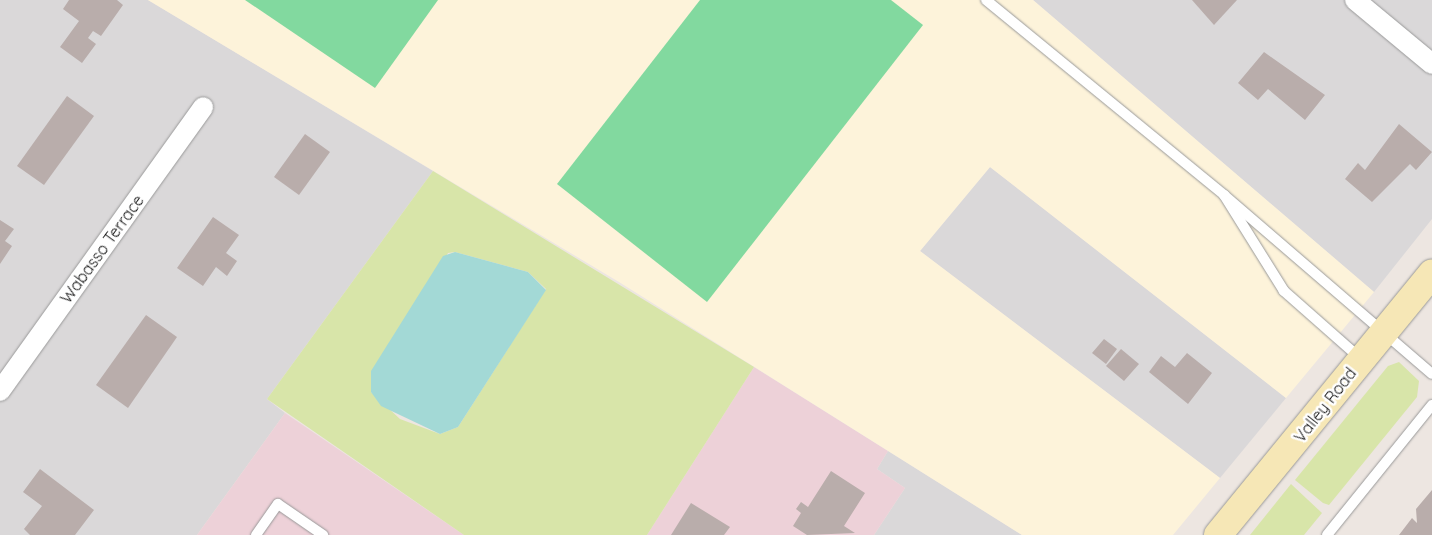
<!DOCTYPE html>
<style>
body{margin:0}
#map{position:relative;width:1432px;height:535px;overflow:hidden;background:#ede6e1;font-family:Quicksand,sans-serif}
div>[style]{position:absolute}
.residential>*{inset:0;background:#dad8d9}
.commercial>*{inset:0;background:#edd1d8}
.education>*{inset:0;background:#fdf3da}
.grass>*{inset:0;background:#d8e5a9}
.pitch>*{inset:0;background:#82d99f}
.water>*{inset:0;background:#a3d9d6}
.building>*{inset:0;background:#b9adab}
.roads{filter:drop-shadow(0 0 1px #999) drop-shadow(0 0 1px #999)}
.lane>*{height:10px;margin:-5px;padding:0 5px;transform-origin:5px;border-radius:5px;background:#fff}
.street>*{height:20px;margin:-10px;padding:0 10px;transform-origin:10px;border-radius:10px;background:#fff}
.secondary>*{height:28px;margin:-14px;padding:0 14px;transform-origin:14px;border-radius:14px;background:#f6e7b6}
span{translate:-50% -50%;white-space:nowrap;text-align:center;line-height:1.15;-webkit-text-stroke:5px #fff;paint-order:stroke}
.street-label{font-size:16px;color:#1c1c1c}
</style>
<div id="map">
<div class="residential">
<div style="clip-path:polygon(0 0,148px 0,433px 171px,267px 399px,285px 413px,197px 535px,0 535px)"></div>
<div style="clip-path:polygon(1033px 0,1432px 0,1432px 219px,1374px 292px)"></div>
<div style="clip-path:polygon(990px 167px,1286px 398px,1220px 478px,920px 251px)"></div>
<div style="clip-path:polygon(888px 451px,1022px 535px,874px 535px,905px 488px,877px 469px)"></div>
</div>
<div class="commercial">
<div style="clip-path:polygon(754px 367px,888px 451px,877px 469px,905px 488px,874px 535px,647px 535px)"></div>
<div style="clip-path:polygon(285px 413px,464px 535px,197px 535px)"></div>
</div>
<div class="education">
<div style="clip-path:polygon(148px 0,1033px 0,1374px 292px,1286px 398px,990px 167px,920px 251px,1220px 478px,1173px 535px,1022px 535px,619px 282px)"></div>
</div>
<div class="grass">
<div style="clip-path:polygon(evenodd,433px 171px,754px 367px,647px 535px,464px 535px,267px 399px,433px 171px,455px 252px,528px 272px,546px 289px,458px 427px,440px 434px,400px 419px,371px 392px,448px 253px,455px 252px)"></div>
<div style="clip-path:polygon(1399px 362px,1419px 381px,1417px 397px,1329px 505px,1323px 503px,1295px 480px,1388px 366px)"></div>
<div style="clip-path:polygon(1291px 484px,1322px 513px,1304px 535px,1250px 535px)"></div>
</div>
<div class="pitch">
<div style="clip-path:polygon(245px 0,438px 0,375px 88px)"></div>
<div style="clip-path:polygon(700px 0,891px 0,923px 25px,707px 302px,557px 184px)"></div>
</div>
<div class="water">
<div style="clip-path:polygon(455px 252px,528px 272px,546px 290px,458px 427px,440px 434px,381px 406px,371px 392px,371px 371px,443px 256px)"></div>
</div>
<div class="building">
<div style="clip-path:polygon(69px 0,117px 0,123px 5px,101px 36px,93px 31px,88px 38px,96px 44px,82px 63px,60px 47px,79px 21px,63px 9px)"></div>
<div style="clip-path:polygon(1192px 0,1237px 0,1214px 25px)"></div>
<div style="clip-path:polygon(1264px 52px,1325px 95px,1305px 120px,1268px 89px,1258px 100px,1238px 83px)"></div>
<div style="clip-path:polygon(67px 96px,94px 116px,44px 185px,17px 166px)"></div>
<div style="clip-path:polygon(1399px 124px,1432px 152px,1416px 170px,1410px 164px,1372px 202px,1345px 179px,1358px 163px,1365px 170px)"></div>
<div style="clip-path:polygon(305px 134px,330px 152px,299px 195px,274px 177px)"></div>
<div style="clip-path:polygon(213px 217px,239px 235px,226px 253px,237px 261px,227px 276px,216px 267px,203px 286px,177px 268px)"></div>
<div style="clip-path:polygon(0 220px,14px 229px,5px 241px,12px 246px,0 264px)"></div>
<div style="clip-path:polygon(146px 315px,177px 337px,128px 408px,96px 385px)"></div>
<div style="clip-path:polygon(1104px 339px,1117px 349px,1106px 364px,1092px 353px)"></div>
<div style="clip-path:polygon(1121px 349px,1139px 364px,1124px 381px,1106px 366px)"></div>
<div style="clip-path:polygon(1187px 353px,1212px 373px,1188px 404px,1149px 372px,1161px 356px,1175px 367px)"></div>
<div style="clip-path:polygon(40px 469px,94px 510px,75px 535px,30px 535px,24px 529px,42px 506px,23px 492px)"></div>
<div style="clip-path:polygon(831px 471px,865px 493px,844px 526px,855px 533px,807px 535px,793px 526px,801px 513px,796px 509px,801px 502px,808px 507px)"></div>
<div style="clip-path:polygon(1432px 490px,1432px 535px,1399px 535px,1412px 518px,1417px 523px,1416px 509px)"></div>
<div style="clip-path:polygon(691px 503px,730px 527px,724px 535px,671px 535px)"></div>
</div>
<div class="roads">
<div class="lane">
<div style="left:986px;top:0;width:308px;rotate:39.3deg"></div>
<div style="left:1361px;top:359px;width:103px;rotate:-138.6deg"></div>
<div style="left:1284px;top:291px;width:113px;rotate:-122deg"></div>
<div style="left:1224px;top:195px;width:274px;rotate:40.7deg"></div>
<div style="left:256px;top:535px;width:38px;rotate:-55deg"></div>
<div style="left:278px;top:504px;width:55px;rotate:34.6deg"></div>
<div style="left:1327px;top:535px;width:167px;rotate:-51.1deg"></div>
</div>
<div class="street">
<div style="left:1355px;top:0;width:100px;rotate:39.7deg"></div>
<div style="left:0;top:391px;width:349px;rotate:-54.4deg"></div>
</div>
<div class="secondary">
<div style="left:1218px;top:535px;width:338px;rotate:-50.7deg"></div>
</div>
</div>
<div class="street-label">
<span style="left:102px;top:249px;rotate:-54deg">Wabasso Terrace</span>
<span style="left:1325px;top:405px;rotate:-52deg">Valley Road</span>
</div>
</div>
